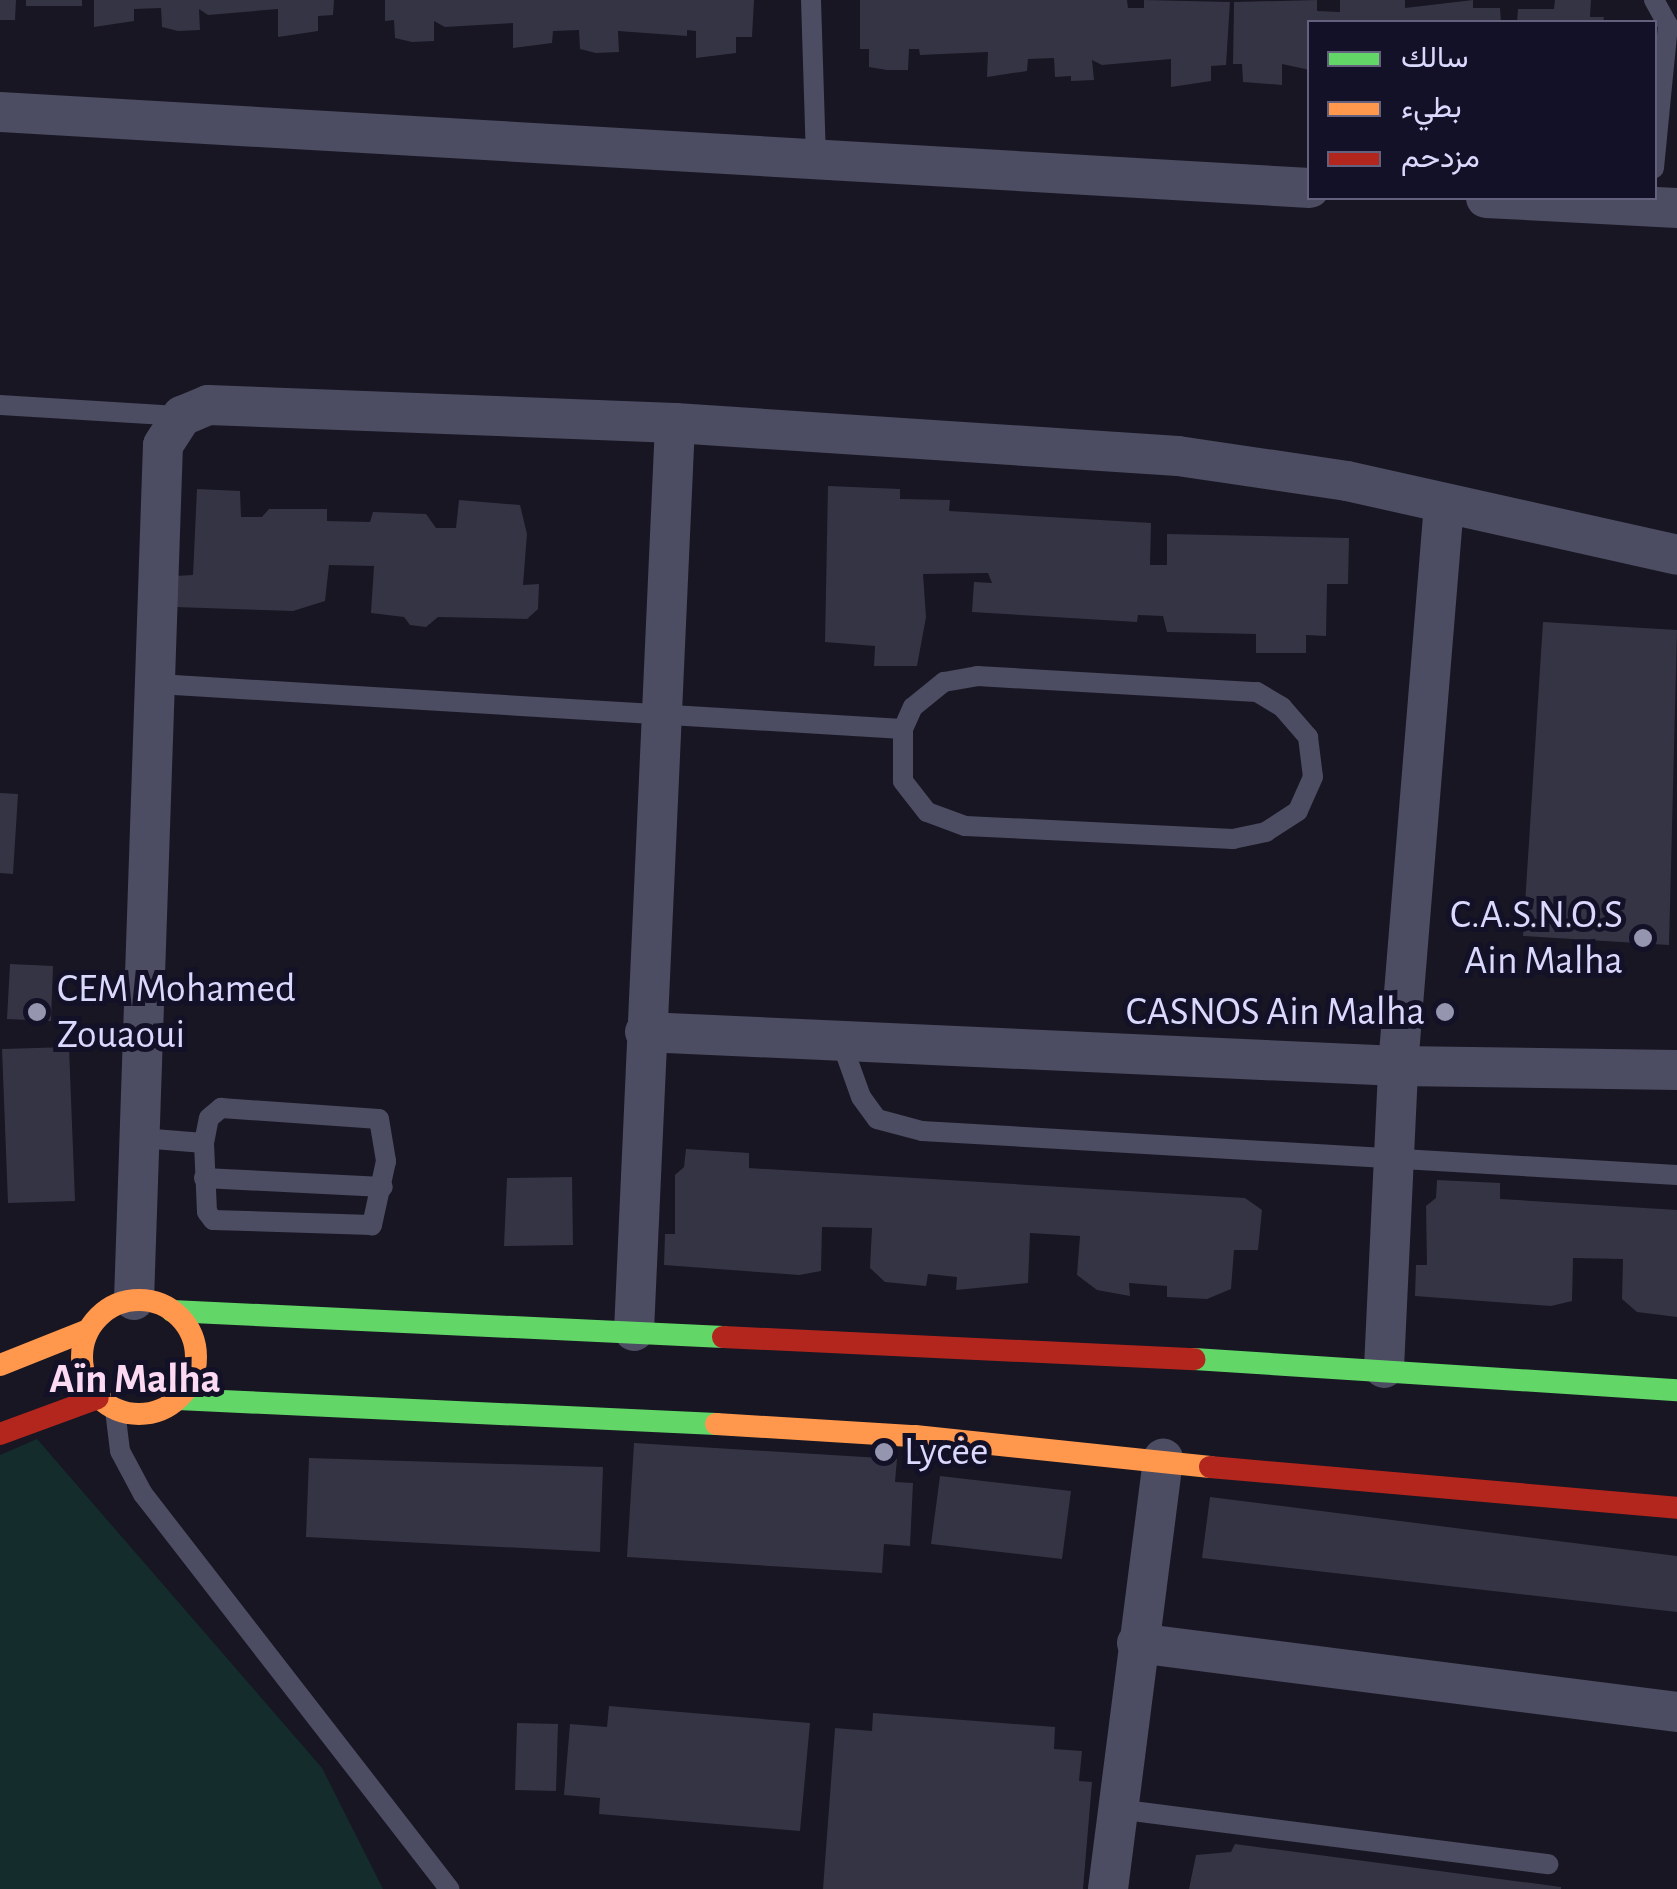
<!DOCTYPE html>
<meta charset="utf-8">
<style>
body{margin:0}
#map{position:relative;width:1677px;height:1889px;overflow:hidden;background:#171622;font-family:"Alegreya Sans",Vazirmatn,sans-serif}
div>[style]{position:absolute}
.green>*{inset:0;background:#142d2c}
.building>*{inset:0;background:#353444}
.lane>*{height:20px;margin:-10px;padding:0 10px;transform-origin:10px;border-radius:10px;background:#4c4c62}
.street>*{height:40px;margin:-20px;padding:0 20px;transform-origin:20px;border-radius:20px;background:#4c4c62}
.fast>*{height:22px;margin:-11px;padding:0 11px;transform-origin:11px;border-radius:11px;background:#63d668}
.slow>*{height:22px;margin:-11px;padding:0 11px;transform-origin:11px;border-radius:11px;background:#ff974d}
.slow>.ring{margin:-11px;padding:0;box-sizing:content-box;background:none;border:22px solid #ff974d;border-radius:50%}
.jam>*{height:22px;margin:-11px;padding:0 11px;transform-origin:11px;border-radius:11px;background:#b3261e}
.dots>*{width:28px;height:28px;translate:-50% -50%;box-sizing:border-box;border:5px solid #131127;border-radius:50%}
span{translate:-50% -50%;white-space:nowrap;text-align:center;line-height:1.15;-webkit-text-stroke:10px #131127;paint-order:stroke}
.poi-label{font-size:40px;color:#dad9fd}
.right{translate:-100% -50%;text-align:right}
.left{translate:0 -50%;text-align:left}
.neighbourhood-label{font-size:42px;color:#fddaf3;font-weight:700}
.legend{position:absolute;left:1307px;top:20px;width:350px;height:180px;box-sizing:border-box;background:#131127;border:2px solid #63617d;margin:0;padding:12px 18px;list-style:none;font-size:30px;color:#dad9fd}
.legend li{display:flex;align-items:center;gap:20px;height:50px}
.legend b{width:50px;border:2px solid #63617d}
</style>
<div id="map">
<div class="green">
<div style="clip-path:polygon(37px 1439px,322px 1768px,383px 1889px,0 1889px,0 1455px)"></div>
</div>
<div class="building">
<div style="clip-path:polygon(0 0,16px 0,15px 20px,0 20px)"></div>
<div style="clip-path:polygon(26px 0,82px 0,82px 6px,26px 6px)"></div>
<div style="clip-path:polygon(94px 0,334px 0,333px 15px,318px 16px,318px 31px,278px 37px,278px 9px,208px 15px,199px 9px,200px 30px,178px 31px,162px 27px,161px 8px,134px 9px,134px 21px,94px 27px)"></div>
<div style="clip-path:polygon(385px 0,754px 0,752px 37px,736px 37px,736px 53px,696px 58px,696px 31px,687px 30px,687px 36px,618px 31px,619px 52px,596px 53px,580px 49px,579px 30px,553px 31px,552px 43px,513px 48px,513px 23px,445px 27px,434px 21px,434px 41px,412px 42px,395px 38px,394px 20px,385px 21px)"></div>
<div style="clip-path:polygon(860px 0,1127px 0,1128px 8px,1144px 8px,1144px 0,1230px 2px,1226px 65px,1211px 66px,1211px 81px,1171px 87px,1171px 59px,1102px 65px,1092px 60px,1094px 80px,1071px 81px,1071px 76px,1055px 77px,1054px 58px,1028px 59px,1027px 71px,987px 77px,988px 52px,920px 55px,919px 49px,909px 49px,908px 70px,887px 70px,869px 67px,869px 49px,860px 49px)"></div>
<div style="clip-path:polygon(1317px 0,1317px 11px,1340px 12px,1340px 0,1405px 0,1405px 8px,1473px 0,1473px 8px,1500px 8px,1501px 22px,1310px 22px,1310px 70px,1282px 64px,1282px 85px,1243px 82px,1242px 64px,1233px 64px,1234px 2px)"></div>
<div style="clip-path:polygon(1555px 0,1591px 0,1590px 17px,1604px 17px,1603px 22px,1517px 22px,1518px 9px,1554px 9px)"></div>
<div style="clip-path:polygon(828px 486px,900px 489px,900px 499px,950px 500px,949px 511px,1151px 523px,1150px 565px,1167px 565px,1167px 534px,1349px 538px,1348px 584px,1327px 584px,1326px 636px,1306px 635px,1306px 653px,1256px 653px,1256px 634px,1167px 632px,1163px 616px,1138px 615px,1137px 622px,972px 612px,974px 582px,992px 583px,988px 573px,923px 574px,926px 617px,917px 666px,874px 666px,875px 646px,825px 642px)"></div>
<div style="clip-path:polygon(197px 489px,240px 491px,241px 517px,262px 517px,269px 509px,327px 509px,327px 521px,370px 522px,373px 512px,426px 514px,436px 528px,456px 528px,459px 500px,520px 505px,527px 534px,523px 585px,539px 584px,538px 609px,527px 619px,438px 617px,426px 627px,410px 625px,404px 617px,371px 613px,374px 566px,329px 565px,325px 601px,293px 611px,175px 607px,175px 576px,193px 575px)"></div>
<div style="clip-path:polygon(1543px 622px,1677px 630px,1669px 945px,1523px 936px)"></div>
<div style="clip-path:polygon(0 793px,18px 794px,13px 874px,0 873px)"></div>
<div style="clip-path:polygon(10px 964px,53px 966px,51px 1021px,7px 1019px)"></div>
<div style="clip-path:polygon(69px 1047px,75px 1201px,8px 1203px,2px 1049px)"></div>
<div style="clip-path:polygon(686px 1149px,749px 1153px,749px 1168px,1245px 1198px,1262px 1210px,1258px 1250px,1234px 1250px,1231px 1289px,1207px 1299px,1167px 1297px,1167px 1286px,1129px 1283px,1130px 1296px,1097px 1290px,1077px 1275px,1080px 1236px,1030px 1233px,1028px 1283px,956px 1290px,957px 1277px,928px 1274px,926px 1286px,885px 1282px,870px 1268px,872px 1228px,822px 1227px,821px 1271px,799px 1275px,664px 1265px,665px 1234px,675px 1234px,675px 1175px,684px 1167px)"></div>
<div style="clip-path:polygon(572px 1177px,573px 1245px,504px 1246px,507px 1178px)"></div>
<div style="clip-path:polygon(1437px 1180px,1500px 1183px,1500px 1199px,1677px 1210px,1677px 1317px,1637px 1312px,1622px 1299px,1623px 1259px,1573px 1258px,1572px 1301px,1551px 1306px,1415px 1296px,1416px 1265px,1427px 1265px,1426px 1206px,1436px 1198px)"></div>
<div style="clip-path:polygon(634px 1443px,897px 1459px,895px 1482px,913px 1483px,910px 1546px,884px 1544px,882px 1573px,627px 1557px)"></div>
<div style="clip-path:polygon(309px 1458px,603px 1467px,600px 1552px,306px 1537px)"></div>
<div style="clip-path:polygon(940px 1476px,1071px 1491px,1062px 1559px,931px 1544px)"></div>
<div style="clip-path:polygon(1210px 1497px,1677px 1556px,1677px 1612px,1202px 1558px)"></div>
<div style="clip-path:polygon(609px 1706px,810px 1723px,800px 1831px,599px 1814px,600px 1798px,564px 1795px,570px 1724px,607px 1727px)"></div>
<div style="clip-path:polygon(873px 1713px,1055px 1727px,1054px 1749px,1082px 1751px,1079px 1781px,1092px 1782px,1083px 1889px,823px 1889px,835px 1728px,872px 1731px)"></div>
<div style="clip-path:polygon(517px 1723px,558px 1724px,556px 1791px,515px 1790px)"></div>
<div style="clip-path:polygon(1235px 1844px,1561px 1887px,1561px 1889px,1189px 1889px,1196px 1855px,1231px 1852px)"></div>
</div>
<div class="lane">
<div style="left:811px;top:0;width:162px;rotate:88.2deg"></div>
<div style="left:1654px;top:0;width:29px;rotate:61deg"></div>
<div style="left:1668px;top:25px;width:144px;rotate:95.6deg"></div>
<div style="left:0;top:405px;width:182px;rotate:3.5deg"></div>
<div style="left:977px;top:676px;width:280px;rotate:3.3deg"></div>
<div style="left:1257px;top:692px;width:29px;rotate:31deg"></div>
<div style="left:1282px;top:707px;width:40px;rotate:49deg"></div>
<div style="left:1308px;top:737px;width:40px;rotate:82.9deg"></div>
<div style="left:1313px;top:777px;width:37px;rotate:114deg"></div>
<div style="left:1298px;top:811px;width:38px;rotate:147deg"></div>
<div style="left:1266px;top:832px;width:34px;rotate:168deg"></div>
<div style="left:1233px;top:839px;width:268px;rotate:-177.2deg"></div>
<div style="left:965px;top:826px;width:40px;rotate:-159.8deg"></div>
<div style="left:927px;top:812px;width:39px;rotate:-128deg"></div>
<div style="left:903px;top:781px;width:52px;rotate:-90deg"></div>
<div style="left:903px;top:729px;width:24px;rotate:-66deg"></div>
<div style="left:913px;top:707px;width:40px;rotate:-39deg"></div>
<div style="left:944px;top:682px;width:34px;rotate:-10deg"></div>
<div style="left:158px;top:684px;width:746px;rotate:3.46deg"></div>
<div style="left:842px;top:1044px;width:56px;rotate:70.3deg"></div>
<div style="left:861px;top:1097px;width:27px;rotate:54deg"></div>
<div style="left:877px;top:1119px;width:47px;rotate:14.9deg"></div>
<div style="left:922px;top:1131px;width:756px;rotate:3.34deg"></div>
<div style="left:221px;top:1108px;width:158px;rotate:4deg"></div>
<div style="left:379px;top:1119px;width:43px;rotate:80.5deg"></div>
<div style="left:386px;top:1161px;width:66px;rotate:102.3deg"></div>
<div style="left:372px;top:1225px;width:159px;rotate:-178.2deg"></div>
<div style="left:213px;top:1220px;width:10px;rotate:-127deg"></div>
<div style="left:207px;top:1212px;width:69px;rotate:-92.5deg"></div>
<div style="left:204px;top:1143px;width:25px;rotate:-79deg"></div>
<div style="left:209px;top:1118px;width:16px;rotate:-40deg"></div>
<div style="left:141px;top:1138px;width:63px;rotate:4.5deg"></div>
<div style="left:204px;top:1178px;width:179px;rotate:2.9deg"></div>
<div style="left:115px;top:1410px;width:41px;rotate:83deg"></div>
<div style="left:120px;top:1451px;width:49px;rotate:61.9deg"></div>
<div style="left:143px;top:1494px;width:500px;rotate:52.2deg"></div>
<div style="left:1117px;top:1809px;width:435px;rotate:7.3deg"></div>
</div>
<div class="street">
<div style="left:0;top:112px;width:1312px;rotate:3.32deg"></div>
<div style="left:1486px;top:198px;width:191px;rotate:3deg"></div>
<div style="left:645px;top:1032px;width:754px;rotate:2.59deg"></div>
<div style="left:1398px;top:1066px;width:279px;rotate:0.8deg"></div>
<div style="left:134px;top:1300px;width:855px;rotate:-88.06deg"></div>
<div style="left:163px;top:445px;width:35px;rotate:-57deg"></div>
<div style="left:182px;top:416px;width:28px;rotate:-23deg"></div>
<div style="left:208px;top:405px;width:467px;rotate:2.2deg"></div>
<div style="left:675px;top:423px;width:504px;rotate:3.75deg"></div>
<div style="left:1178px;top:456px;width:171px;rotate:8.4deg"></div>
<div style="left:1347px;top:481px;width:338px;rotate:12.6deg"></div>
<div style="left:634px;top:1331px;width:909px;rotate:-87.41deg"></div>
<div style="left:1384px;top:1368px;width:302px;rotate:-87.3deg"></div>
<div style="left:1398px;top:1066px;width:564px;rotate:-85.32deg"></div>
<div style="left:1137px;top:1643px;width:544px;rotate:7.28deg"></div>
<div style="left:1108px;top:1889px;width:434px;rotate:-82.7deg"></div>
</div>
<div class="fast">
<div style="left:172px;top:1311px;width:552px;rotate:2.7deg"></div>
<div style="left:1194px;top:1359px;width:484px;rotate:3.7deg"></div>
<div style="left:178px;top:1399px;width:539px;rotate:2.66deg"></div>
</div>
<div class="slow">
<div class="ring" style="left:82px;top:1300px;width:92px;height:92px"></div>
<div style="left:0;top:1365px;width:95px;rotate:-21.7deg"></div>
<div style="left:716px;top:1424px;width:199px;rotate:3.5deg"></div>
<div style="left:915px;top:1436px;width:297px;rotate:6deg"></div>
</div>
<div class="jam">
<div style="left:723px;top:1337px;width:472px;rotate:2.7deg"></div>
<div style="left:0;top:1434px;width:104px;rotate:-20.2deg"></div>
<div style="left:1210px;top:1467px;width:469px;rotate:5deg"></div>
</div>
<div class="dots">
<div style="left:1643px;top:938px;background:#9695b0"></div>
<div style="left:37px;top:1012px;background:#9695b0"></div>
<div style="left:1445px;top:1012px;background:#9695b0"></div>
<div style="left:884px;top:1452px;background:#9695b0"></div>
</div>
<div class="poi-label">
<span class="right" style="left:1623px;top:938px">C.A.S.N.O.S<br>Ain Malha</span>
<span class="left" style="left:57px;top:1012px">CEM Mohamed<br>Zouaoui</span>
<span class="right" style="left:1425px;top:1012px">CASNOS Ain Malha</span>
<span class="left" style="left:904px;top:1452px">Lycėe</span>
</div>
<div class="neighbourhood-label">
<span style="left:135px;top:1379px">Aïn Malha</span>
</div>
<ul class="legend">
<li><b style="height:12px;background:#63d668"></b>سالك</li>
<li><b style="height:12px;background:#ff974d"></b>بطيء</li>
<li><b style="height:12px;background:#b3261e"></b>مزدحم</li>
</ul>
</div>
